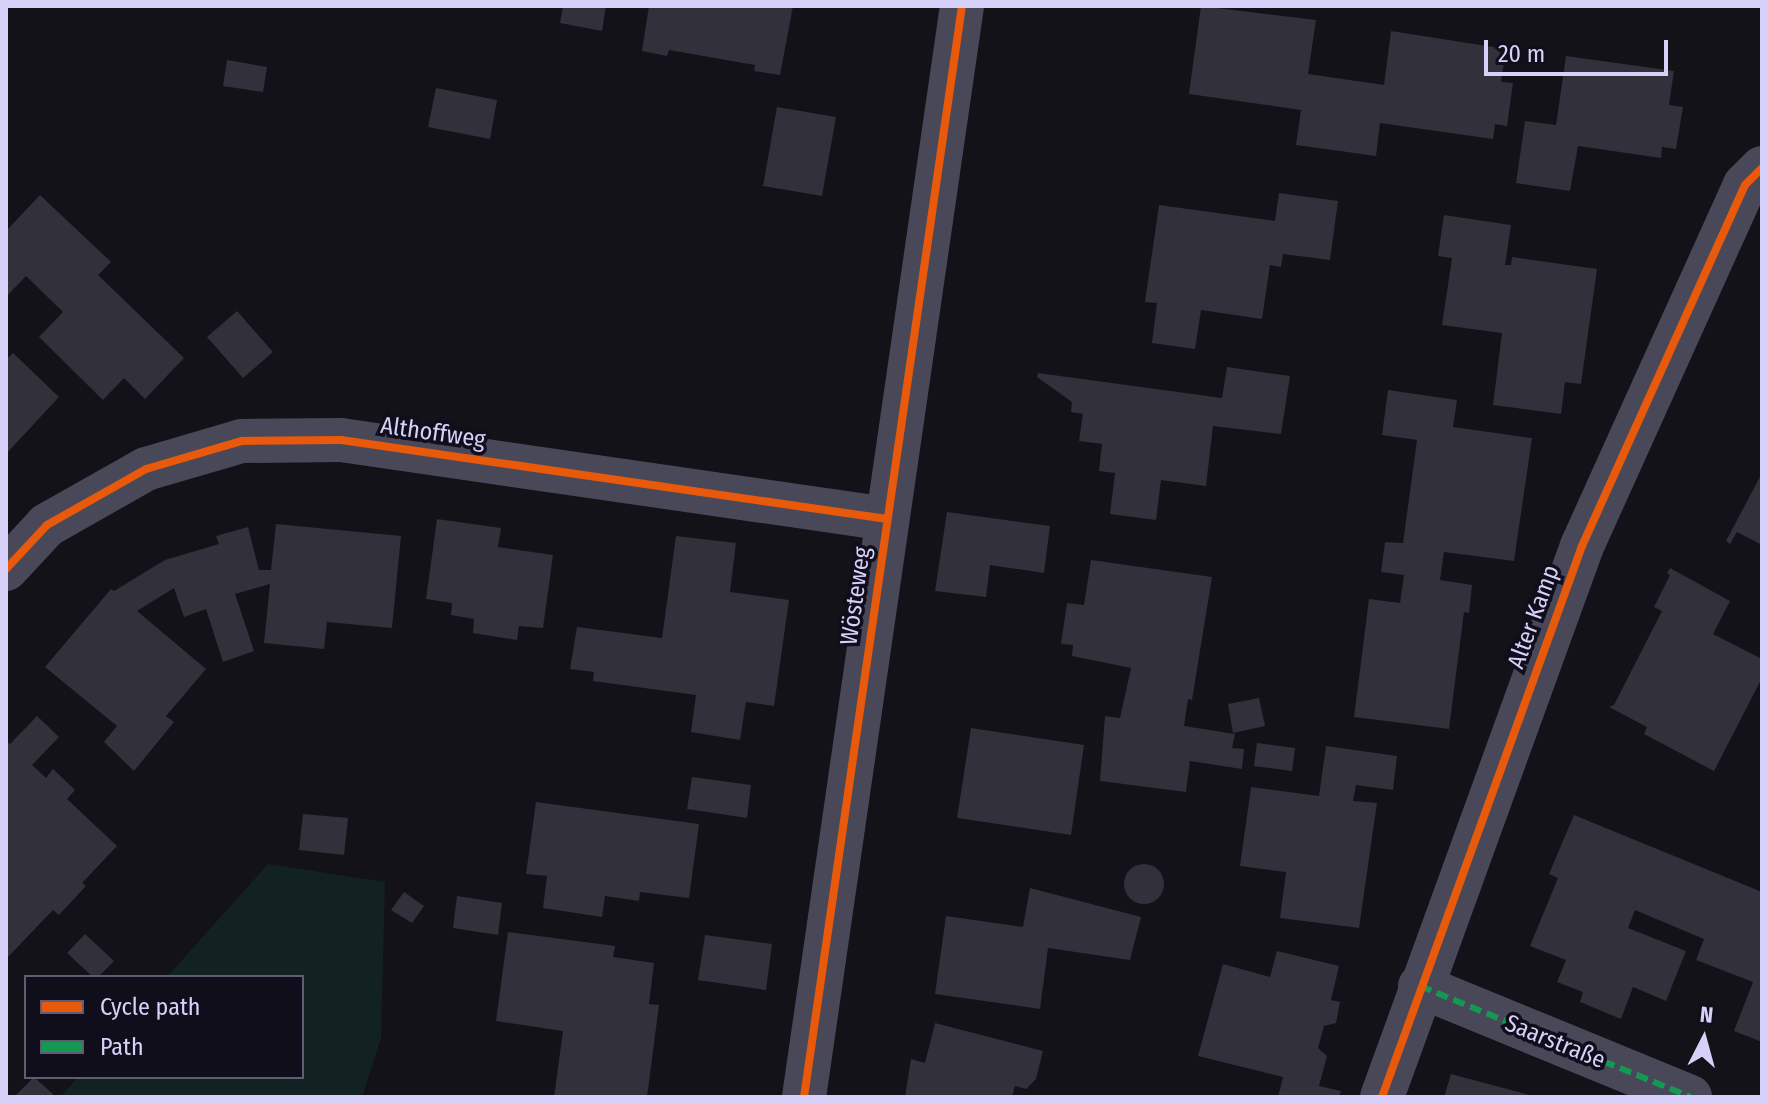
<!DOCTYPE html>
<meta charset="utf-8">
<style>
body{margin:0}
#map{position:relative;width:1768px;height:1103px;overflow:hidden;background:#131218;font-family:"Fira Sans Condensed",sans-serif}
div>[style]{position:absolute}
.green>*{inset:0;background:#122223}
.building>*{inset:0;background:#31303b}
.round{border-radius:50%}
.minor>*{height:44px;margin:-22px;padding:0 22px;transform-origin:22px;border-radius:22px;background:#494858}
.quiet>*{height:6px;margin-top:-3px;transform-origin:0;background:repeating-linear-gradient(90deg,#139951 0 12px,transparent 0 18px)}
.cycleway>*{height:8px;margin:-4px;padding:0 4px;transform-origin:4px;border-radius:4px;background:#e8590c}
span{translate:-50% -50%;white-space:nowrap;text-align:center;line-height:1.15;-webkit-text-stroke:7px #110e1c;paint-order:stroke}
.street-label{font-size:24px;color:#d7d0f9}
.frame{position:absolute;inset:0;border:8px solid #d7d0f9;pointer-events:none}
.legend{position:absolute;left:24px;top:975px;width:280px;height:104px;box-sizing:border-box;background:#110e1c;border:2px solid #605c74;margin:0;padding:10px 14px;list-style:none;font-size:24px;color:#d7d0f9}
.legend li{display:flex;align-items:center;gap:16px;height:40px}
.legend b{width:40px;border:2px solid #605c74}
.north{position:absolute;left:1664px;top:999px;width:80px;height:80px;-webkit-text-stroke:6px #110e1c;paint-order:stroke;rotate:6deg;font-size:22px;font-weight:700;line-height:32px;text-align:center;color:#d7d0f9}
.north::after{content:'';display:block;margin:auto;width:28px;height:36px;background:#d7d0f9;clip-path:polygon(50% 0,100% 100%,50% 72%,0 100%)}
.scale{position:absolute;left:1484px;top:40px;width:184px;height:36px;box-sizing:border-box;border:4px solid #d7d0f9;border-top:0;padding-left:10px;font-size:24px;line-height:28px;white-space:nowrap;color:#d7d0f9;-webkit-text-stroke:6px #110e1c;paint-order:stroke}
</style>
<div id="map">
<div class="green">
<div style="clip-path:polygon(268px 864px,385px 882px,381px 1038px,362px 1097px,60px 1097px,78px 1077px,302px 1077px,302px 977px,167px 977px)"></div>
</div>
<div class="building">
<div style="clip-path:polygon(563px 6px,606px 6px,602px 31px,560px 23px)"></div>
<div style="clip-path:polygon(649px 6px,793px 6px,780px 75px,754px 71px,755px 65px,669px 50px,667px 56px,642px 51px)"></div>
<div style="clip-path:polygon(1201px 6px,1316px 20px,1308px 74px,1384px 85px,1391px 31px,1506px 49px,1501px 82px,1513px 83px,1507px 126px,1495px 124px,1493px 139px,1380px 123px,1376px 156px,1296px 145px,1301px 110px,1189px 94px)"></div>
<div style="clip-path:polygon(1566px 56px,1674px 71px,1669px 105px,1683px 107px,1676px 149px,1662px 147px,1661px 158px,1578px 146px,1570px 191px,1516px 183px,1525px 121px,1556px 125px)"></div>
<div style="clip-path:polygon(227px 60px,267px 67px,263px 92px,223px 86px)"></div>
<div style="clip-path:polygon(436px 88px,497px 100px,490px 139px,428px 127px)"></div>
<div style="clip-path:polygon(777px 107px,836px 117px,822px 196px,763px 186px)"></div>
<div style="clip-path:polygon(1279px 193px,1338px 201px,1330px 260px,1283px 254px,1281px 267px,1270px 265px,1262px 319px,1201px 310px,1195px 349px,1152px 343px,1157px 303px,1145px 302px,1159px 205px,1275px 221px)"></div>
<div style="clip-path:polygon(40px 195px,111px 262px,98px 275px,184px 358px,145px 399px,124px 378px,103px 400px,39px 337px,63px 312px,26px 276px,6px 297px,6px 231px)"></div>
<div style="clip-path:polygon(1444px 215px,1511px 225px,1505px 265px,1511px 265px,1512px 257px,1597px 269px,1581px 384px,1565px 382px,1561px 414px,1493px 405px,1502px 333px,1442px 325px,1452px 258px,1438px 256px)"></div>
<div style="clip-path:polygon(237px 311px,273px 352px,243px 378px,207px 337px)"></div>
<div style="clip-path:polygon(13px 353px,59px 397px,6px 454px,6px 360px)"></div>
<div style="clip-path:polygon(1227px 367px,1290px 376px,1281px 434px,1213px 426px,1206px 486px,1161px 480px,1156px 520px,1110px 514px,1115px 473px,1099px 471px,1102px 444px,1079px 441px,1083px 414px,1071px 412px,1072px 402px,1037px 377px,1038px 373px,1222px 398px)"></div>
<div style="clip-path:polygon(1388px 390px,1457px 400px,1453px 427px,1532px 438px,1514px 561px,1444px 552px,1440px 580px,1472px 585px,1469px 613px,1464px 612px,1449px 729px,1354px 717px,1369px 599px,1400px 603px,1404px 575px,1381px 572px,1385px 542px,1403px 543px,1417px 440px,1382px 435px)"></div>
<div style="clip-path:polygon(1762px 473px,1762px 545px,1737px 532px,1730px 544px,1726px 541px)"></div>
<div style="clip-path:polygon(947px 512px,1050px 526px,1044px 573px,990px 565px,986px 597px,935px 591px)"></div>
<div style="clip-path:polygon(437px 519px,501px 528px,498px 547px,553px 555px,543px 628px,519px 626px,517px 640px,473px 633px,474px 619px,451px 615px,452px 603px,426px 599px)"></div>
<div style="clip-path:polygon(276px 524px,401px 536px,392px 628px,327px 622px,324px 649px,264px 643px,270px 584px,235px 594px,254px 651px,223px 662px,206px 609px,184px 617px,174px 588px,137px 611px,206px 669px,166px 716px,174px 722px,134px 771px,104px 742px,117px 726px,45px 667px,111px 589px,114px 591px,165px 560px,219px 544px,216px 536px,248px 527px,259px 570px,271px 570px)"></div>
<div style="clip-path:polygon(676px 536px,736px 543px,730px 592px,789px 600px,774px 706px,746px 702px,740px 740px,691px 732px,696px 695px,593px 681px,594px 672px,570px 669px,577px 627px,662px 638px)"></div>
<div style="clip-path:polygon(1091px 560px,1212px 577px,1192px 700px,1188px 699px,1184px 726px,1235px 734px,1232px 748px,1244px 749px,1242px 769px,1190px 761px,1186px 792px,1100px 781px,1105px 716px,1120px 718px,1131px 668px,1072px 656px,1073px 645px,1061px 644px,1067px 603px,1084px 605px)"></div>
<div style="clip-path:polygon(1670px 568px,1730px 601px,1713px 634px,1762px 659px,1762px 678px,1714px 771px,1644px 734px,1647px 727px,1609px 707px,1614px 705px,1662px 611px,1654px 607px,1670px 575px,1667px 573px)"></div>
<div style="clip-path:polygon(1259px 698px,1265px 726px,1233px 733px,1228px 704px)"></div>
<div style="clip-path:polygon(37px 716px,59px 737px,32px 765px,46px 778px,53px 769px,75px 790px,67px 799px,117px 846px,82px 883px,86px 886px,59px 915px,53px 910px,6px 959px,6px 741px,10px 744px)"></div>
<div style="clip-path:polygon(971px 728px,1084px 745px,1071px 835px,957px 818px)"></div>
<div style="clip-path:polygon(1257px 743px,1295px 748px,1292px 771px,1254px 766px)"></div>
<div style="clip-path:polygon(1326px 746px,1397px 756px,1393px 790px,1356px 785px,1353px 801px,1377px 803px,1359px 928px,1280px 918px,1286px 872px,1240px 866px,1251px 787px,1319px 796px)"></div>
<div style="clip-path:polygon(692px 777px,751px 785px,747px 818px,687px 809px)"></div>
<div style="clip-path:polygon(536px 802px,699px 824px,689px 898px,640px 892px,639px 901px,605px 896px,602px 917px,543px 908px,547px 876px,526px 874px)"></div>
<div style="clip-path:polygon(303px 814px,348px 818px,344px 855px,299px 850px)"></div>
<div style="clip-path:polygon(1574px 815px,1762px 892px,1762px 1042px,1734px 1031px,1753px 982px,1696px 960px,1704px 939px,1635px 910px,1628px 928px,1686px 951px,1666px 1001px,1633px 987px,1621px 1019px,1580px 1002px,1583px 992px,1557px 982px,1566px 960px,1530px 946px,1558px 878px,1549px 874px)"></div>
<div class="round" style="left:1124px;top:864px;width:40px;height:40px"></div>
<div style="clip-path:polygon(1030px 888px,1141px 917px,1130px 960px,1048px 948px,1040px 1009px,935px 994px,946px 916px,1023px 927px)"></div>
<div style="clip-path:polygon(404px 892px,424px 906px,412px 923px,391px 910px)"></div>
<div style="clip-path:polygon(457px 896px,502px 903px,498px 935px,453px 928px)"></div>
<div style="clip-path:polygon(508px 932px,615px 946px,613px 957px,654px 963px,649px 1004px,659px 1005px,647px 1097px,554px 1097px,563px 1031px,496px 1021px)"></div>
<div style="clip-path:polygon(85px 934px,114px 961px,98px 977px,93px 977px,67px 953px)"></div>
<div style="clip-path:polygon(705px 935px,772px 944px,766px 990px,698px 980px)"></div>
<div style="clip-path:polygon(1277px 951px,1339px 966px,1331px 1000px,1340px 1002px,1336px 1023px,1324px 1026px,1318px 1048px,1327px 1056px,1319px 1086px,1341px 1091px,1339px 1097px,1278px 1097px,1283px 1077px,1198px 1056px,1223px 964px,1270px 977px)"></div>
<div style="clip-path:polygon(935px 1023px,1043px 1051px,1036px 1079px,1026px 1089px,1015px 1086px,1012px 1097px,905px 1097px,911px 1059px,925px 1063px)"></div>
<div style="clip-path:polygon(1451px 1074px,1533px 1096px,1533px 1097px,1444px 1097px)"></div>
<div style="clip-path:polygon(34px 1077px,56px 1097px,14px 1097px)"></div>
</div>
<div class="minor">
<div style="left:6px;top:569px;width:60px;rotate:-47deg"></div>
<div style="left:47px;top:525px;width:114px;rotate:-29.5deg"></div>
<div style="left:146px;top:469px;width:100px;rotate:-16.3deg"></div>
<div style="left:242px;top:441px;width:99px;rotate:-0.6deg"></div>
<div style="left:341px;top:440px;width:552px;rotate:8.23deg"></div>
<div style="left:1420px;top:986px;width:292px;rotate:22.3deg"></div>
<div style="left:804px;top:1097px;width:1102px;rotate:-81.76deg"></div>
<div style="left:1382px;top:1097px;width:586px;rotate:-70.05deg"></div>
<div style="left:1582px;top:546px;width:396px;rotate:-65.7deg"></div>
<div style="left:1745px;top:185px;width:24px;rotate:-45deg"></div>
</div>
<div class="quiet">
<div style="left:1420px;top:986px;width:292px;rotate:22.3deg"></div>
</div>
<div class="cycleway">
<div style="left:6px;top:569px;width:60px;rotate:-47deg"></div>
<div style="left:47px;top:525px;width:114px;rotate:-29.5deg"></div>
<div style="left:146px;top:469px;width:100px;rotate:-16.3deg"></div>
<div style="left:242px;top:441px;width:99px;rotate:-0.6deg"></div>
<div style="left:341px;top:440px;width:552px;rotate:8.23deg"></div>
<div style="left:804px;top:1097px;width:1102px;rotate:-81.76deg"></div>
<div style="left:1382px;top:1097px;width:586px;rotate:-70.05deg"></div>
<div style="left:1582px;top:546px;width:396px;rotate:-65.7deg"></div>
<div style="left:1745px;top:185px;width:24px;rotate:-45deg"></div>
</div>
<div class="street-label">
<span style="left:433px;top:433px;rotate:8deg">Althoffweg</span>
<span style="left:856px;top:596px;rotate:-82deg">Wösteweg</span>
<span style="left:1534px;top:617px;rotate:-70deg">Alter Kamp</span>
<span style="left:1555px;top:1042px;rotate:22deg">Saarstraße</span>
</div>
<div class="frame"></div>
<ul class="legend">
<li><b style="height:10px;background:#e8590c"></b>Cycle path</li>
<li><b style="height:10px;background:#139951"></b>Path</li>
</ul>
<div class="north">N</div>
<div class="scale">20 m</div>
</div>
